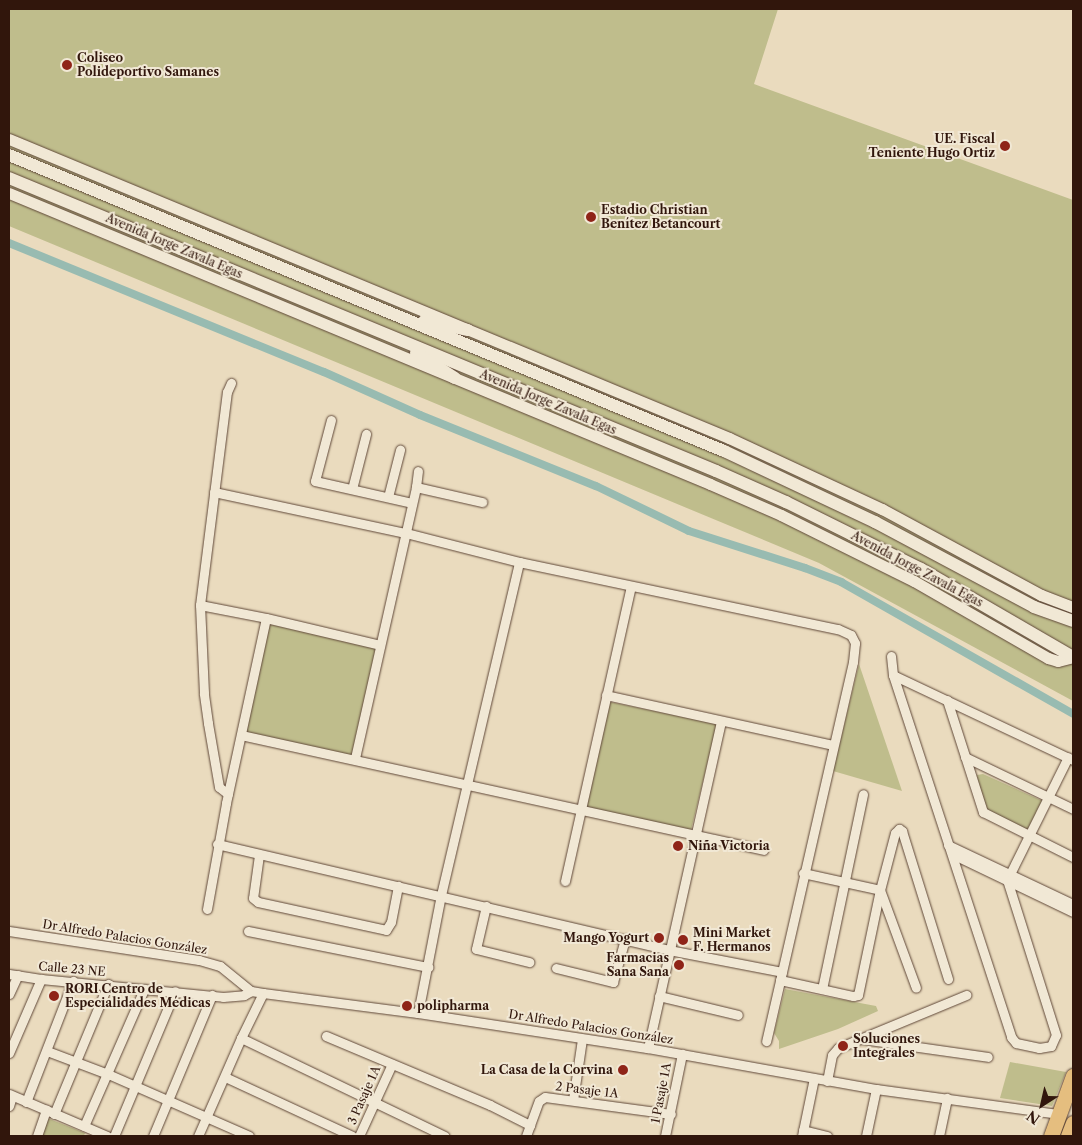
<!DOCTYPE html>
<meta charset="utf-8">
<style>
body{margin:0}
#map{position:relative;width:1082px;height:1145px;overflow:hidden;background:#eadbbe;font-family:"Libre Caslon Text",serif}
div>[style]{position:absolute}
.green>*{inset:0;background:#bfbd8c}
.canal>*{height:8px;margin:-4px;padding:0 4px;transform-origin:4px;border-radius:4px;background:#98bbb1}
.roads{filter:drop-shadow(0 0 1px #5f4738) drop-shadow(0 0 1px #5f4738)}
.minor>*{height:9px;margin:-4.5px;padding:0 4.5px;transform-origin:4.5px;border-radius:4.5px;background:#f1e8d5}
.tertiary>*{height:11px;margin:-5.5px;padding:0 5.5px;transform-origin:5.5px;border-radius:5.5px;background:#f1e8d5}
.secondary>*{height:12px;margin:-6px;padding:0 6px;transform-origin:6px;border-radius:6px;background:#f1e8d5}
.primary>*{height:15px;margin:-7.5px;padding:0 7.5px;transform-origin:7.5px;border-radius:7.5px;background:#e5be7f}
.trunk>*{height:15px;margin:-7.5px;padding:0 7.5px;transform-origin:7.5px;border-radius:7.5px;background:#e5be7f}
.dots>*{width:14px;height:14px;translate:-50% -50%;box-sizing:border-box;border:2px solid #f1e8d5;border-radius:50%}
span{translate:-50% -50%;white-space:nowrap;text-align:center;line-height:1.15;-webkit-text-stroke:4px #f1e8d5;paint-order:stroke}
.poi-label{font-size:12px;color:#31160c;font-weight:700}
.left{translate:0 -50%;text-align:left}
.right{translate:-100% -50%;text-align:right}
.street-label{font-size:12px;color:#31160c}
.frame{position:absolute;inset:0;border:10px solid #31160c;pointer-events:none}
.north{position:absolute;left:1017px;top:1080px;width:50px;height:50px;-webkit-text-stroke:4px #f1e8d5;paint-order:stroke;rotate:215deg;font-size:14px;font-weight:700;line-height:20px;text-align:center;color:#31160c}
.north::after{content:'';display:block;margin:auto;width:18px;height:22px;background:#31160c;clip-path:polygon(50% 0,100% 100%,50% 72%,0 100%)}
</style>
<div id="map">
<div class="green">
<div style="clip-path:polygon(9px 9px,778px 9px,754px 84px,1073px 200px,1073px 701px,819px 563px,9px 226px)"></div>
<div style="clip-path:polygon(269px 624px,377px 649px,353px 757px,245px 733px)"></div>
<div style="clip-path:polygon(859px 664px,902px 791px,833px 771px)"></div>
<div style="clip-path:polygon(610px 702px,717px 724px,690px 834px,585px 808px)"></div>
<div style="clip-path:polygon(983px 774px,1045px 802px,1030px 833px,988px 815px,978px 785px,977px 775px)"></div>
<div style="clip-path:polygon(785px 989px,876px 1006px,878px 1011px,838px 1029px,779px 1049px,779px 1041px,774px 1033px)"></div>
<div style="clip-path:polygon(1010px 1062px,1066px 1072px,1052px 1106px,1000px 1098px)"></div>
<div style="clip-path:polygon(47px 1118px,85px 1133px,84px 1136px,41px 1136px)"></div>
</div>
<div class="canal">
<div style="left:9px;top:243px;width:340px;rotate:22.3deg"></div>
<div style="left:324px;top:372px;width:105px;rotate:24.1deg"></div>
<div style="left:420px;top:415px;width:190px;rotate:22deg"></div>
<div style="left:596px;top:486px;width:103px;rotate:25.8deg"></div>
<div style="left:689px;top:531px;width:122px;rotate:17.7deg"></div>
<div style="left:805px;top:568px;width:39px;rotate:21deg"></div>
<div style="left:841px;top:582px;width:267px;rotate:29.6deg"></div>
</div>
<div class="roads">
<div class="minor">
<div style="left:331px;top:420px;width:63px;rotate:104.7deg"></div>
<div style="left:315px;top:481px;width:99px;rotate:12.8deg"></div>
<div style="left:416px;top:487px;width:16px;rotate:-83deg"></div>
<div style="left:352px;top:489px;width:57px;rotate:-75.7deg"></div>
<div style="left:214px;top:492px;width:196px;rotate:12.1deg"></div>
<div style="left:406px;top:533px;width:117px;rotate:14.4deg"></div>
<div style="left:519px;top:562px;width:326px;rotate:11.9deg"></div>
<div style="left:838px;top:629px;width:14px;rotate:25deg"></div>
<div style="left:851px;top:635px;width:9px;rotate:63deg"></div>
<div style="left:855px;top:643px;width:19px;rotate:96deg"></div>
<div style="left:853px;top:662px;width:389px;rotate:102.9deg"></div>
<div style="left:388px;top:497px;width:49px;rotate:-75.7deg"></div>
<div style="left:200px;top:605px;width:67px;rotate:11.1deg"></div>
<div style="left:266px;top:618px;width:117px;rotate:13.3deg"></div>
<div style="left:891px;top:656px;width:19px;rotate:84deg"></div>
<div style="left:893px;top:675px;width:381px;rotate:71.9deg"></div>
<div style="left:1011px;top:1037px;width:8px;rotate:50deg"></div>
<div style="left:1016px;top:1043px;width:24px;rotate:12deg"></div>
<div style="left:1039px;top:1048px;width:12px;rotate:-9deg"></div>
<div style="left:1051px;top:1046px;width:12px;rotate:-66deg"></div>
<div style="left:1056px;top:1035px;width:163px;rotate:-107.5deg"></div>
<div style="left:1007px;top:880px;width:137px;rotate:-63.6deg"></div>
<div style="left:893px;top:675px;width:199px;rotate:25.3deg"></div>
<div style="left:606px;top:695px;width:232px;rotate:12.4deg"></div>
<div style="left:947px;top:700px;width:118px;rotate:72.2deg"></div>
<div style="left:983px;top:812px;width:101px;rotate:26.6deg"></div>
<div style="left:241px;top:735px;width:535px;rotate:12.4deg"></div>
<div style="left:965px;top:757px;width:120px;rotate:25.7deg"></div>
<div style="left:355px;top:758px;width:278px;rotate:-77.3deg"></div>
<div style="left:416px;top:487px;width:68px;rotate:12.8deg"></div>
<div style="left:228px;top:794px;width:11px;rotate:-142deg"></div>
<div style="left:219px;top:787px;width:65px;rotate:-99.8deg"></div>
<div style="left:208px;top:723px;width:30px;rotate:-98deg"></div>
<div style="left:204px;top:693px;width:88px;rotate:-92.6deg"></div>
<div style="left:200px;top:605px;width:215px;rotate:-82.8deg"></div>
<div style="left:227px;top:392px;width:10px;rotate:-66deg"></div>
<div style="left:217px;top:844px;width:464px;rotate:13.2deg"></div>
<div style="left:669px;top:950px;width:115px;rotate:11deg"></div>
<div style="left:948px;top:845px;width:138px;rotate:25.3deg"></div>
<div style="left:952px;top:854px;width:134px;rotate:25.6deg"></div>
<div style="left:259px;top:855px;width:43px;rotate:97.9deg"></div>
<div style="left:253px;top:898px;width:6px;rotate:39deg"></div>
<div style="left:258px;top:902px;width:131px;rotate:12.3deg"></div>
<div style="left:386px;top:930px;width:9px;rotate:-58deg"></div>
<div style="left:391px;top:922px;width:37px;rotate:-79deg"></div>
<div style="left:803px;top:873px;width:79px;rotate:12.4deg"></div>
<div style="left:565px;top:881px;width:302px;rotate:-77.4deg"></div>
<div style="left:880px;top:890px;width:104px;rotate:69.8deg"></div>
<div style="left:486px;top:906px;width:44px;rotate:103.1deg"></div>
<div style="left:476px;top:949px;width:55px;rotate:13.8deg"></div>
<div style="left:207px;top:909px;width:108px;rotate:-79.8deg"></div>
<div style="left:226px;top:803px;width:189px;rotate:-77.8deg"></div>
<div style="left:9px;top:931px;width:192px;rotate:8.7deg"></div>
<div style="left:199px;top:960px;width:22px;rotate:16deg"></div>
<div style="left:220px;top:966px;width:40px;rotate:39deg"></div>
<div style="left:251px;top:991px;width:12px;rotate:9deg"></div>
<div style="left:263px;top:993px;width:156px;rotate:7.4deg"></div>
<div style="left:418px;top:1013px;width:233px;rotate:8.7deg"></div>
<div style="left:648px;top:1048px;width:232px;rotate:10.2deg"></div>
<div style="left:876px;top:1089px;width:185px;rotate:7.8deg"></div>
<div style="left:248px;top:931px;width:184px;rotate:11.3deg"></div>
<div style="left:556px;top:968px;width:59px;rotate:13.8deg"></div>
<div style="left:613px;top:982px;width:45px;rotate:-74.4deg"></div>
<div style="left:9px;top:974px;width:32px;rotate:9deg"></div>
<div style="left:41px;top:979px;width:183px;rotate:5.6deg"></div>
<div style="left:223px;top:997px;width:21px;rotate:-5deg"></div>
<div style="left:244px;top:995px;width:8px;rotate:-30deg"></div>
<div style="left:780px;top:980px;width:75px;rotate:12.4deg"></div>
<div style="left:853px;top:996px;width:5px;rotate:-11deg"></div>
<div style="left:858px;top:995px;width:107px;rotate:-78.2deg"></div>
<div style="left:880px;top:890px;width:59px;rotate:-75.3deg"></div>
<div style="left:895px;top:833px;width:6px;rotate:-45deg"></div>
<div style="left:899px;top:829px;width:4px;rotate:34deg"></div>
<div style="left:902px;top:831px;width:155px;rotate:72.7deg"></div>
<div style="left:822px;top:989px;width:199px;rotate:-78.1deg"></div>
<div style="left:9px;top:994px;width:21px;rotate:-65deg"></div>
<div style="left:659px;top:996px;width:81px;rotate:13.5deg"></div>
<div style="left:418px;top:1013px;width:120px;rotate:-79deg"></div>
<div style="left:441px;top:895px;width:342px;rotate:-76.8deg"></div>
<div style="left:326px;top:1036px;width:178px;rotate:22.8deg"></div>
<div style="left:490px;top:1105px;width:45px;rotate:26.6deg"></div>
<div style="left:241px;top:1038px;width:226px;rotate:25.7deg"></div>
<div style="left:862px;top:1039px;width:127px;rotate:8.1deg"></div>
<div style="left:648px;top:1048px;width:335px;rotate:-77.4deg"></div>
<div style="left:47px;top:1051px;width:65px;rotate:20.7deg"></div>
<div style="left:108px;top:1074px;width:154px;rotate:23.7deg"></div>
<div style="left:9px;top:1053px;width:81px;rotate:-66.6deg"></div>
<div style="left:225px;top:1077px;width:140px;rotate:24.9deg"></div>
<div style="left:827px;top:1081px;width:26px;rotate:-79deg"></div>
<div style="left:832px;top:1055px;width:9px;rotate:-49deg"></div>
<div style="left:838px;top:1048px;width:139px;rotate:-22.5deg"></div>
<div style="left:9px;top:1094px;width:107px;rotate:23.2deg"></div>
<div style="left:573px;top:1100px;width:62px;rotate:-81.6deg"></div>
<div style="left:26px;top:1102px;width:130px;rotate:-68.8deg"></div>
<div style="left:9px;top:1106px;width:10px;rotate:-73deg"></div>
<div style="left:54px;top:1114px;width:141px;rotate:-67.4deg"></div>
<div style="left:84px;top:1126px;width:150px;rotate:-66.3deg"></div>
<div style="left:803px;top:1130px;width:25px;rotate:14deg"></div>
<div style="left:37px;top:1136px;width:28px;rotate:-71deg"></div>
<div style="left:114px;top:1136px;width:157px;rotate:-67.2deg"></div>
<div style="left:153px;top:1136px;width:153px;rotate:-67.3deg"></div>
<div style="left:198px;top:1136px;width:107px;rotate:-66.3deg"></div>
<div style="left:241px;top:1038px;width:50px;rotate:-63.9deg"></div>
<div style="left:359px;top:1136px;width:79px;rotate:-65.4deg"></div>
<div style="left:526px;top:1136px;width:37px;rotate:-70deg"></div>
<div style="left:539px;top:1101px;width:7px;rotate:-34deg"></div>
<div style="left:545px;top:1097px;width:127px;rotate:7.7deg"></div>
<div style="left:665px;top:1136px;width:84px;rotate:-78.3deg"></div>
<div style="left:802px;top:1136px;width:59px;rotate:-78.3deg"></div>
<div style="left:866px;top:1136px;width:48px;rotate:-78deg"></div>
<div style="left:939px;top:1136px;width:39px;rotate:-78deg"></div>
</div>
<div class="tertiary">
<div style="left:9px;top:139px;width:780px;rotate:22.55deg"></div>
<div style="left:729px;top:438px;width:169px;rotate:24.9deg"></div>
<div style="left:882px;top:509px;width:181px;rotate:28.4deg"></div>
<div style="left:1041px;top:595px;width:34px;rotate:21deg"></div>
<div style="left:9px;top:193px;width:759px;rotate:22.54deg"></div>
<div style="left:710px;top:484px;width:77px;rotate:23.6deg"></div>
<div style="left:781px;top:515px;width:148px;rotate:26.4deg"></div>
<div style="left:914px;top:581px;width:155px;rotate:29.9deg"></div>
<div style="left:1048px;top:658px;width:10px;rotate:17deg"></div>
<div style="left:1058px;top:661px;width:16px;rotate:-15deg"></div>
</div>
<div class="secondary">
<div style="left:9px;top:155px;width:774px;rotate:22.49deg"></div>
<div style="left:724px;top:451px;width:167px;rotate:25.2deg"></div>
<div style="left:875px;top:522px;width:180px;rotate:28.1deg"></div>
<div style="left:1034px;top:607px;width:41px;rotate:19.7deg"></div>
<div style="left:9px;top:178px;width:765px;rotate:22.51deg"></div>
<div style="left:716px;top:471px;width:77px;rotate:23.9deg"></div>
<div style="left:786px;top:502px;width:151px;rotate:26.4deg"></div>
<div style="left:921px;top:569px;width:176px;rotate:30.1deg"></div>
<div style="left:424px;top:321px;width:45px;rotate:11.6deg"></div>
<div style="left:416px;top:353px;width:46px;rotate:32.7deg"></div>
</div>
<div class="primary">
<div style="left:1051px;top:1136px;width:64px;rotate:-69.9deg"></div>
</div>
<div class="trunk">
<div style="left:1068px;top:1136px;width:14px;rotate:-69deg"></div>
</div>
</div>
<div class="dots">
<div style="left:67px;top:65px;background:#8f2418"></div>
<div style="left:1005px;top:146px;background:#8f2418"></div>
<div style="left:591px;top:217px;background:#8f2418"></div>
<div style="left:678px;top:846px;background:#8f2418"></div>
<div style="left:659px;top:938px;background:#8f2418"></div>
<div style="left:683px;top:940px;background:#8f2418"></div>
<div style="left:679px;top:965px;background:#8f2418"></div>
<div style="left:54px;top:996px;background:#8f2418"></div>
<div style="left:407px;top:1006px;background:#8f2418"></div>
<div style="left:843px;top:1046px;background:#8f2418"></div>
<div style="left:623px;top:1070px;background:#8f2418"></div>
</div>
<div class="poi-label">
<span class="left" style="left:77px;top:65px">Coliseo<br>Polideportivo Samanes</span>
<span class="right" style="left:995px;top:146px">UE. Fiscal<br>Teniente Hugo Ortiz</span>
<span class="left" style="left:601px;top:217px">Estadio Christian<br>Benítez Betancourt</span>
<span class="left" style="left:688px;top:846px">Niña Victoria</span>
<span class="left" style="left:693px;top:940px">Mini Market<br>F. Hermanos</span>
<span class="right" style="left:649px;top:938px">Mango Yogurt</span>
<span class="right" style="left:669px;top:965px">Farmacias<br>Sana Sana</span>
<span class="left" style="left:65px;top:996px">RORI Centro de<br>Especialidades Médicas</span>
<span class="left" style="left:417px;top:1006px">polipharma</span>
<span class="left" style="left:853px;top:1046px">Soluciones<br>Integrales</span>
<span class="right" style="left:613px;top:1070px">La Casa de la Corvina</span>
</div>
<div class="street-label">
<span style="left:174px;top:246px;rotate:23deg">Avenida Jorge Zavala Egas</span>
<span style="left:548px;top:402px;rotate:23deg">Avenida Jorge Zavala Egas</span>
<span style="left:917px;top:569px;rotate:28deg">Avenida Jorge Zavala Egas</span>
<span style="left:125px;top:937px;rotate:9deg">Dr Alfredo Palacios González</span>
<span style="left:72px;top:969px;rotate:5deg">Calle 23 NE</span>
<span style="left:591px;top:1027px;rotate:9deg">Dr Alfredo Palacios González</span>
<span style="left:587px;top:1090px;rotate:7deg">2 Pasaje 1A</span>
<span style="left:661px;top:1093px;rotate:-79deg">1 Pasaje 1A</span>
<span style="left:364px;top:1095px;rotate:-66deg">3 Pasaje 1A</span>
</div>
<div class="frame"></div>
<div class="north">N</div>
</div>
